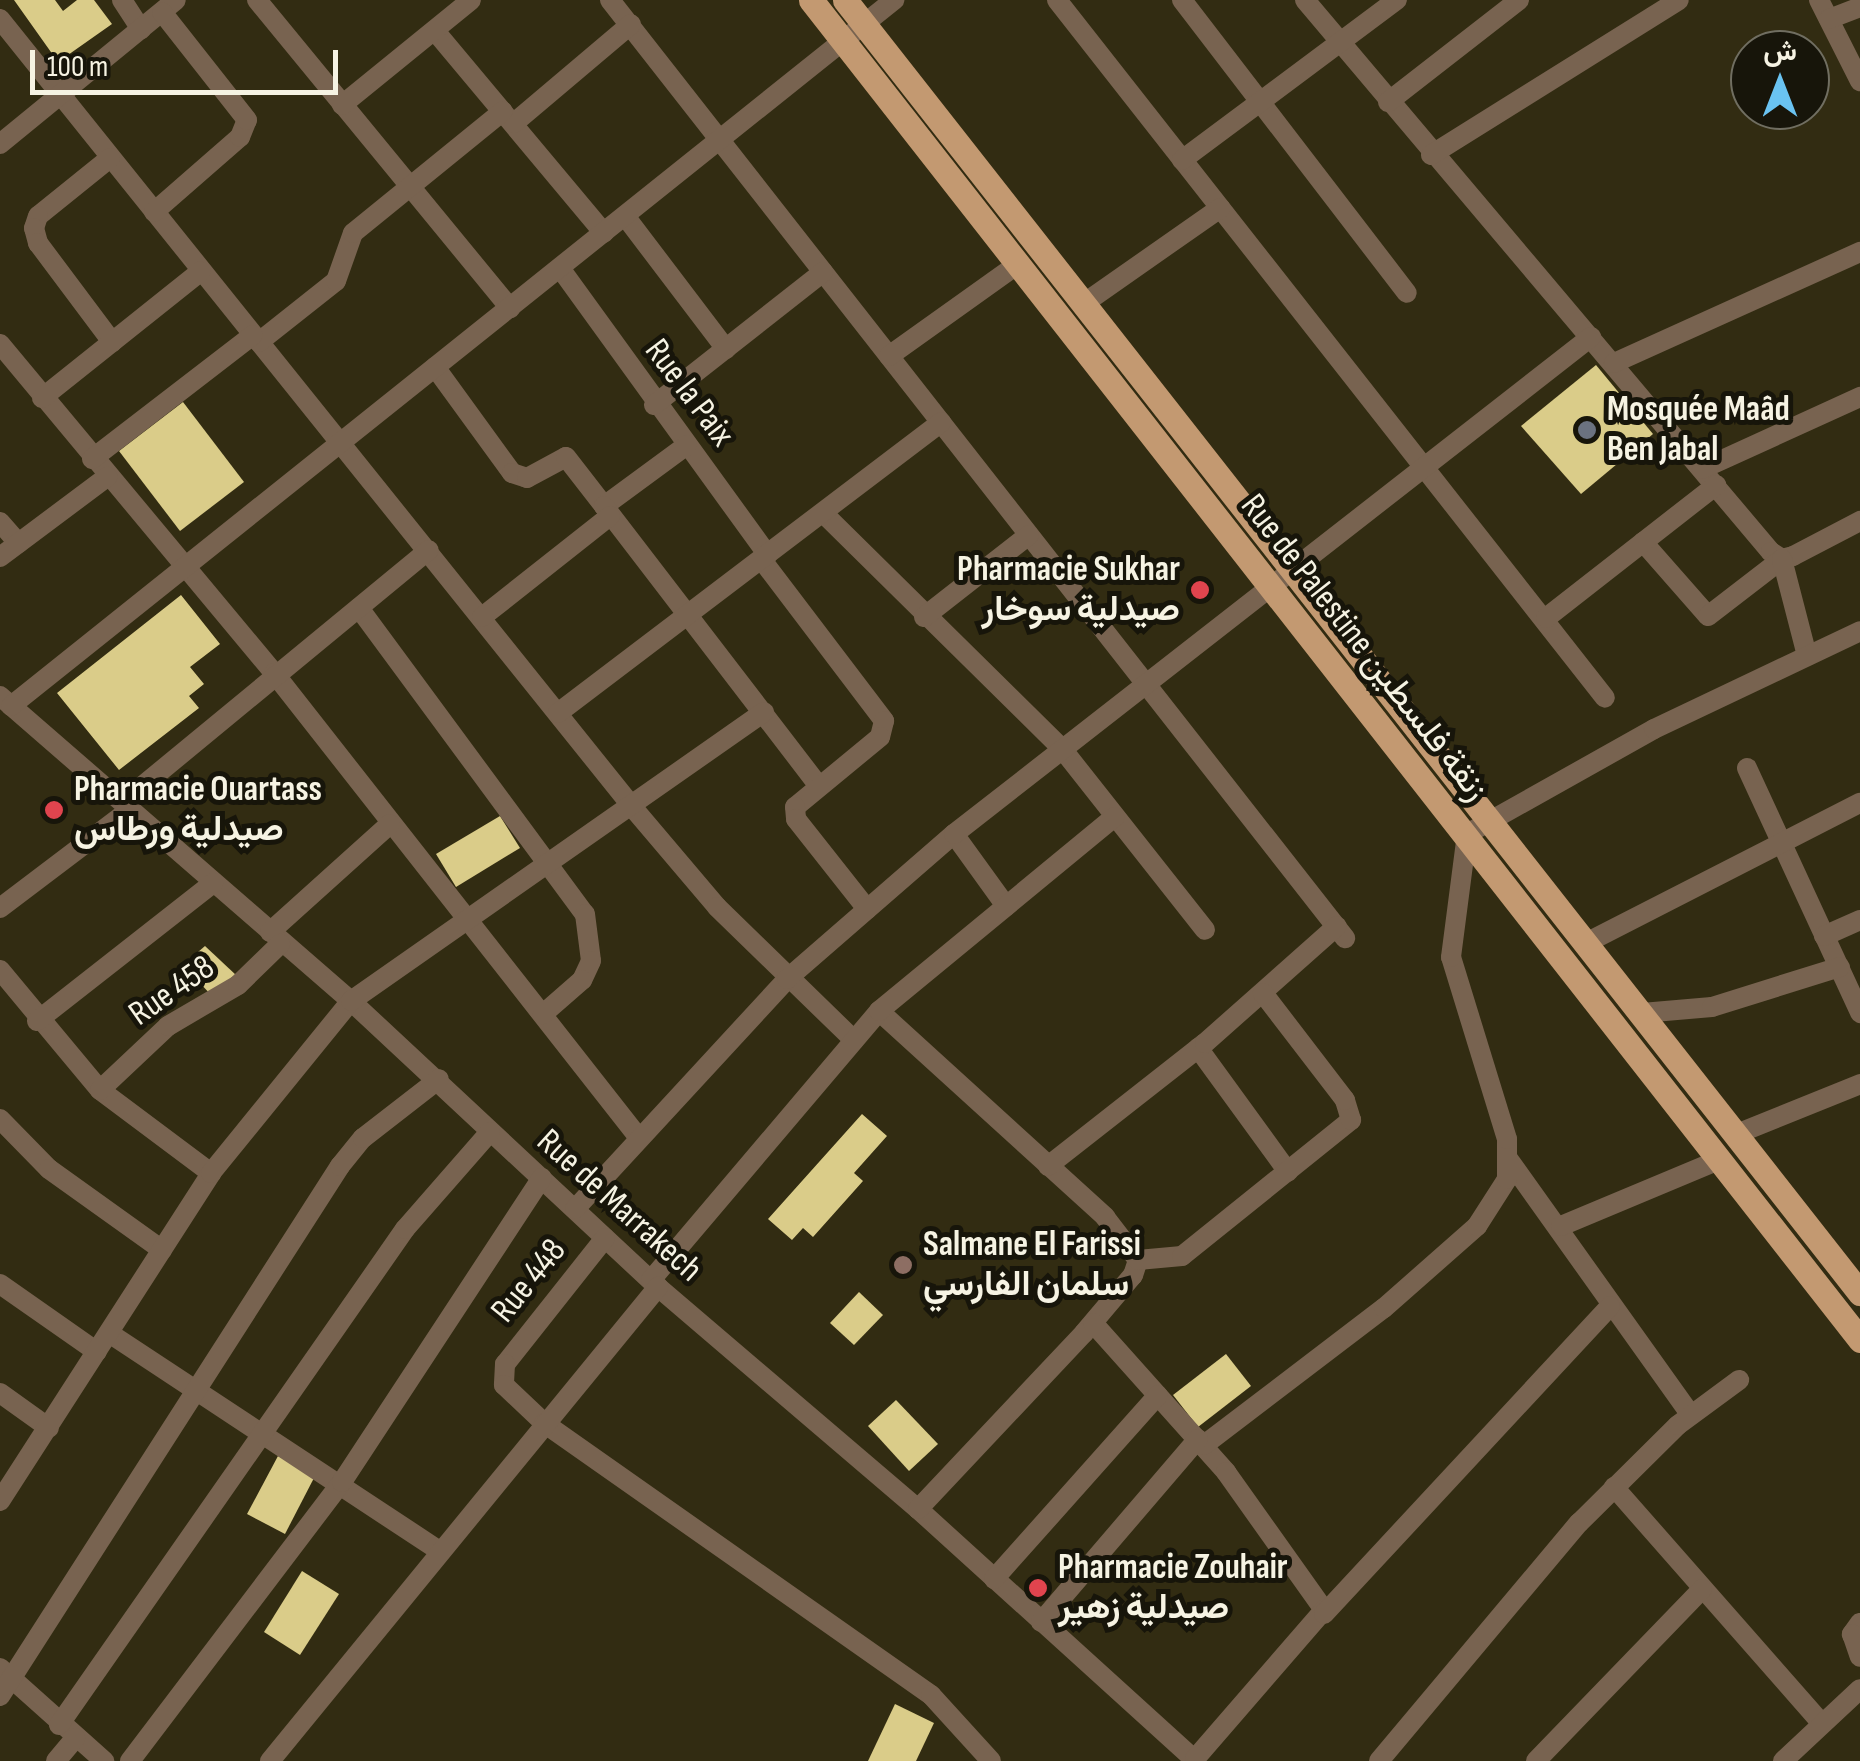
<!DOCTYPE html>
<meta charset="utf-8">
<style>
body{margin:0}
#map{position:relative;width:1860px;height:1761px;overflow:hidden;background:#322c12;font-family:"Sofia Sans Condensed",Vazirmatn,sans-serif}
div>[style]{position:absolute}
.building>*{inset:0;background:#dacc89}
.minor>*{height:20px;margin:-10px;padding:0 10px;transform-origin:10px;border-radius:10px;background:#786350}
.major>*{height:25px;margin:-12.5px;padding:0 12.5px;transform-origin:12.5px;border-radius:12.5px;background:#c39971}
.dots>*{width:28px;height:28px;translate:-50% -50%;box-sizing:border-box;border:5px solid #17150a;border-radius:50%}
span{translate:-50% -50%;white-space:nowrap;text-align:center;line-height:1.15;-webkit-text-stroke:10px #17150a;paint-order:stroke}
.street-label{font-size:35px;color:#f6f3e3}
.poi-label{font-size:35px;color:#f6f3e3;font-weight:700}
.left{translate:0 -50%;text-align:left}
.right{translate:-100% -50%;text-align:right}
.north{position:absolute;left:1730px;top:30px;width:100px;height:100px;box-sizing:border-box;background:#17150a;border:2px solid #706e61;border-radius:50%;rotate:0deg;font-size:28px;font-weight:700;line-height:40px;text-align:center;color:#f6f3e3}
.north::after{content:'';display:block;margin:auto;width:35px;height:45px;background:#6ac3f1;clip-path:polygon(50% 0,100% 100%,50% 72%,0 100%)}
.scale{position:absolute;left:30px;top:50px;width:308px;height:45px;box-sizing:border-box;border:5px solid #f6f3e3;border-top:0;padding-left:12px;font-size:30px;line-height:35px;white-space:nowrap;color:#f6f3e3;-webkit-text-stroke:8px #17150a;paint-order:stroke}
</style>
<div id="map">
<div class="building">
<div style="clip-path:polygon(14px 0,55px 0,63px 11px,77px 0,94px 0,112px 24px,58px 62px)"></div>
<div style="clip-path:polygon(1596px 365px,1653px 434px,1581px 494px,1521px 426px)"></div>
<div style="clip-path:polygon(183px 402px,244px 482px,180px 531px,119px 451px)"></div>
<div style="clip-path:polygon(181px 595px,220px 644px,190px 667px,204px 684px,189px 696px,199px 708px,119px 770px,57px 693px)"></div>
<div style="clip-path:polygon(500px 816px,520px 848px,456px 887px,436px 854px)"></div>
<div style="clip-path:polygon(205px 946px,237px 976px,213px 997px,183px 965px)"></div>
<div style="clip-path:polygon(862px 1114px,887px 1136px,854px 1173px,863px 1181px,813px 1237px,803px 1228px,792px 1240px,768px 1219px)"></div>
<div style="clip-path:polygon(859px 1292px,883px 1315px,854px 1345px,830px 1323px)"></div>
<div style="clip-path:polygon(1226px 1354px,1251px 1386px,1198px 1427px,1173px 1395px)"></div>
<div style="clip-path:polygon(896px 1400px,938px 1444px,909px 1471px,868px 1426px)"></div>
<div style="clip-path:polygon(278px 1456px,315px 1476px,285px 1534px,247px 1514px)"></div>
<div style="clip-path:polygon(302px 1571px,339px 1594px,300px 1655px,264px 1632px)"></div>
<div style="clip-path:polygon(895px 1704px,934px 1723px,916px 1761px,868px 1761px)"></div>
</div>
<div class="minor">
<div style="left:122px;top:0;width:35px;rotate:57deg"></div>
<div style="left:257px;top:0;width:399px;rotate:50.6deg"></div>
<div style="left:610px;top:0;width:1192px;rotate:51.92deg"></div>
<div style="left:1057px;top:0;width:887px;rotate:51.86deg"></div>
<div style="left:1182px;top:0;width:369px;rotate:52.5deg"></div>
<div style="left:1305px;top:0;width:722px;rotate:49.83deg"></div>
<div style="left:1771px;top:552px;width:13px;rotate:32deg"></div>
<div style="left:1782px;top:559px;width:11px;rotate:-15deg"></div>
<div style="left:1793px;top:556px;width:76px;rotate:-27.6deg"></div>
<div style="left:1819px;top:0;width:91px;rotate:63.2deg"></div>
<div style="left:0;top:19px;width:1013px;rotate:51.25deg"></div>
<div style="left:634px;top:809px;width:128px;rotate:49.7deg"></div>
<div style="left:717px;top:907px;width:191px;rotate:44.2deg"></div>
<div style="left:1829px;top:19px;width:33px;rotate:-21deg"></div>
<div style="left:435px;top:31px;width:263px;rotate:50.1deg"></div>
<div style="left:1388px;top:102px;width:166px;rotate:-37.9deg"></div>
<div style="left:342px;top:105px;width:166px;rotate:-39.1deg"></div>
<div style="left:514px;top:123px;width:153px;rotate:-40.2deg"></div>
<div style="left:0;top:144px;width:227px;rotate:-39.3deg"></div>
<div style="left:1431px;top:155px;width:292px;rotate:-32deg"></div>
<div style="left:110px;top:158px;width:92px;rotate:141.1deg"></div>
<div style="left:38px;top:216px;width:13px;rotate:108deg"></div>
<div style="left:34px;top:228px;width:16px;rotate:75deg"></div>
<div style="left:38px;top:243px;width:124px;rotate:53.2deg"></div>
<div style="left:1182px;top:160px;width:268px;rotate:-36.7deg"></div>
<div style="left:154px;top:212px;width:114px;rotate:-41.1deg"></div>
<div style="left:240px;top:137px;width:18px;rotate:-68deg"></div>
<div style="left:247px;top:120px;width:137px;rotate:-128.2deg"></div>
<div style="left:625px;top:216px;width:167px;rotate:52.8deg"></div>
<div style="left:560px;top:268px;width:354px;rotate:54.1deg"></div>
<div style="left:1086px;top:302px;width:164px;rotate:-35deg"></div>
<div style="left:259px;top:342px;width:98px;rotate:-38.4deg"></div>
<div style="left:336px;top:281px;width:51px;rotate:-70.5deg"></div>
<div style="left:353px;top:233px;width:193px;rotate:-39.1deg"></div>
<div style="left:0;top:344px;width:428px;rotate:50.2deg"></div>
<div style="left:274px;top:673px;width:591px;rotate:51.87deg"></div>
<div style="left:889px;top:356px;width:158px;rotate:-35.5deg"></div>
<div style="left:1614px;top:363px;width:270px;rotate:-24.3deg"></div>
<div style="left:435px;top:367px;width:131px;rotate:54deg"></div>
<div style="left:512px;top:473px;width:16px;rotate:18deg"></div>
<div style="left:527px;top:478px;width:44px;rotate:-28.3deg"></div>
<div style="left:566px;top:457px;width:62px;rotate:52.2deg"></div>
<div style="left:42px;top:398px;width:203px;rotate:-38.6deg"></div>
<div style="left:654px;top:405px;width:215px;rotate:-38.2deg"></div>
<div style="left:687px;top:445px;width:103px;rotate:143.7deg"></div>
<div style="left:604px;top:506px;width:353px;rotate:52.5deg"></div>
<div style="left:92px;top:459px;width:203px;rotate:-37.6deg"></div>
<div style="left:1702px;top:469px;width:174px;rotate:-24.5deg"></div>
<div style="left:823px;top:513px;width:337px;rotate:44.6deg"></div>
<div style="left:1063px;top:750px;width:229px;rotate:51.7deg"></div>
<div style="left:0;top:522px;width:28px;rotate:49deg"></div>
<div style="left:1643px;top:542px;width:98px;rotate:48.7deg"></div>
<div style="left:1708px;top:616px;width:93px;rotate:-37.6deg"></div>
<div style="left:1782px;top:559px;width:100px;rotate:75.5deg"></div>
<div style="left:0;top:557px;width:134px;rotate:-36.8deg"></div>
<div style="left:762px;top:560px;width:202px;rotate:52.8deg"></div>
<div style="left:884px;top:721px;width:16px;rotate:104deg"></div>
<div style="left:880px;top:737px;width:110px;rotate:140.5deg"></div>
<div style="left:795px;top:807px;width:12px;rotate:85deg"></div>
<div style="left:796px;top:819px;width:115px;rotate:51.7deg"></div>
<div style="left:359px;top:608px;width:380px;rotate:53.6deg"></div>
<div style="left:585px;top:914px;width:47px;rotate:82.7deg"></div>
<div style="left:591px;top:961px;width:21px;rotate:115deg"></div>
<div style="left:582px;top:980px;width:52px;rotate:138.9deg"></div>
<div style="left:482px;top:617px;width:163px;rotate:-38.3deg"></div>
<div style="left:924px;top:617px;width:133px;rotate:-38deg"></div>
<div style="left:1546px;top:618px;width:216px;rotate:-38deg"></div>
<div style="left:0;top:696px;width:465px;rotate:41deg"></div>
<div style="left:351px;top:1001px;width:420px;rotate:43deg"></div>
<div style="left:658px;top:1287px;width:342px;rotate:40.5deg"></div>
<div style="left:918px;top:1509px;width:375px;rotate:42.2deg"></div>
<div style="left:11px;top:706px;width:1131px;rotate:-38.64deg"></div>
<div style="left:558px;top:713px;width:481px;rotate:-37.2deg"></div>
<div style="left:1747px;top:768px;width:270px;rotate:65.2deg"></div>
<div style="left:123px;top:802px;width:396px;rotate:-39.5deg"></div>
<div style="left:954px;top:834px;width:89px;rotate:54.2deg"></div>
<div style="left:0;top:908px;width:164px;rotate:-37.1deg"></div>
<div style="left:270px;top:932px;width:161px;rotate:-42deg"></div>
<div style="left:1824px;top:936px;width:39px;rotate:-24deg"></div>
<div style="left:1586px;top:943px;width:308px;rotate:-27.1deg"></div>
<div style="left:0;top:970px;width:156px;rotate:50.2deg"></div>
<div style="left:100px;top:1090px;width:139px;rotate:36.8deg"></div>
<div style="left:879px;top:1011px;width:306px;rotate:42.3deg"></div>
<div style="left:1105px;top:1217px;width:54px;rotate:52.5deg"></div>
<div style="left:1138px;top:1260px;width:16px;rotate:108deg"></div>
<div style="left:1133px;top:1275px;width:76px;rotate:130.2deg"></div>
<div style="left:1084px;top:1333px;width:242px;rotate:133.3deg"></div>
<div style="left:1642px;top:1013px;width:70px;rotate:-4.9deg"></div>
<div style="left:1712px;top:1007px;width:134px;rotate:-17.4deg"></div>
<div style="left:37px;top:1021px;width:224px;rotate:-38.1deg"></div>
<div style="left:1198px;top:1048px;width:153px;rotate:54deg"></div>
<div style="left:100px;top:1090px;width:93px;rotate:-43.3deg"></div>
<div style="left:168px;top:1026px;width:81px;rotate:-30.4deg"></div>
<div style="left:238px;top:985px;width:59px;rotate:-44.3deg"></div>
<div style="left:0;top:1119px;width:70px;rotate:45.6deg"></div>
<div style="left:49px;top:1169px;width:139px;rotate:35.6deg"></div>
<div style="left:1739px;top:1133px;width:131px;rotate:-22deg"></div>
<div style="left:1509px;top:1160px;width:313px;rotate:54.5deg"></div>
<div style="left:1048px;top:1166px;width:199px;rotate:-38.1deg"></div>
<div style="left:1205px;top:1043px;width:176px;rotate:-41.6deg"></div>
<div style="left:575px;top:1209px;width:313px;rotate:-47.3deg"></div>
<div style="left:787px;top:979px;width:221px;rotate:-41deg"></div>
<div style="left:954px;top:834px;width:808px;rotate:-37.96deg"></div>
<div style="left:1561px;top:1226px;width:173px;rotate:-22.7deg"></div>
<div style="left:605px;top:1238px;width:161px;rotate:128.4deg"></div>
<div style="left:505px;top:1364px;width:21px;rotate:93deg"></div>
<div style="left:504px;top:1385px;width:55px;rotate:43.5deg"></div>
<div style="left:544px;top:1423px;width:473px;rotate:35.1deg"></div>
<div style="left:931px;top:1695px;width:89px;rotate:47.7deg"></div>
<div style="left:1138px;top:1260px;width:44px;rotate:-5.2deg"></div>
<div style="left:1182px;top:1256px;width:217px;rotate:-38.8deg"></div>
<div style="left:1351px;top:1120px;width:21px;rotate:-107deg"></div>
<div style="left:1345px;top:1100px;width:135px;rotate:-127.5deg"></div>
<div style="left:651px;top:1280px;width:353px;rotate:-49.7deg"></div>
<div style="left:879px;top:1011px;width:305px;rotate:-39.5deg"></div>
<div style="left:0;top:1284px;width:118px;rotate:35deg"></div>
<div style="left:1093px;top:1323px;width:200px;rotate:48.2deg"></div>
<div style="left:1226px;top:1472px;width:169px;rotate:54.6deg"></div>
<div style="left:1324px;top:1610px;width:197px;rotate:130.9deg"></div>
<div style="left:109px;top:1333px;width:396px;rotate:33.4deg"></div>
<div style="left:0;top:1393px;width:60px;rotate:35.5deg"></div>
<div style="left:1204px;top:1445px;width:226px;rotate:-37.3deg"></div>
<div style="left:1384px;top:1308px;width:124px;rotate:-41.4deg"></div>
<div style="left:1477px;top:1226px;width:56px;rotate:-57.4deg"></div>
<div style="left:1507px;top:1179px;width:40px;rotate:-90deg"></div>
<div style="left:1507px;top:1139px;width:190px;rotate:-107.1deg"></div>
<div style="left:1451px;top:957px;width:124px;rotate:-82.6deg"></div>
<div style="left:1467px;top:834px;width:214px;rotate:-29.3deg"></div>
<div style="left:1654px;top:729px;width:228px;rotate:-25.4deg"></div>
<div style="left:1614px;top:1487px;width:314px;rotate:48.7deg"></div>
<div style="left:0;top:1501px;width:390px;rotate:-57.2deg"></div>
<div style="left:211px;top:1173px;width:222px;rotate:-50.9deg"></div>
<div style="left:351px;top:1001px;width:504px;rotate:-34.98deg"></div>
<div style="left:994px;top:1579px;width:246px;rotate:-48.3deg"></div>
<div style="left:1324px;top:1614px;width:420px;rotate:-47.1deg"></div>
<div style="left:1041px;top:1622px;width:241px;rotate:-49.4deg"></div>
<div style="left:1860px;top:1623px;width:14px;rotate:126deg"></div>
<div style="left:1852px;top:1634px;width:24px;rotate:71deg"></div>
<div style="left:0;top:1668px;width:140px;rotate:41.8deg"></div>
<div style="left:0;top:1696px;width:630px;rotate:-57.32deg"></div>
<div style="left:340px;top:1166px;width:36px;rotate:-51deg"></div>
<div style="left:363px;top:1138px;width:96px;rotate:-37.8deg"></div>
<div style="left:59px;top:1725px;width:605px;rotate:-55.1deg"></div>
<div style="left:405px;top:1229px;width:129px;rotate:-48.8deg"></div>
<div style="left:56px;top:1761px;width:30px;rotate:-50deg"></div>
<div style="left:130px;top:1761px;width:350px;rotate:-52.8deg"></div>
<div style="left:342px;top:1482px;width:364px;rotate:-56.7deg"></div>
<div style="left:270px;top:1761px;width:613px;rotate:-50.7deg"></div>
<div style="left:1379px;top:1761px;width:311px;rotate:-50deg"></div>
<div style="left:1579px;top:1523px;width:139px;rotate:-44.7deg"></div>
<div style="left:1678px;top:1425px;width:76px;rotate:-36.4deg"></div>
<div style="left:1536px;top:1761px;width:239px;rotate:-46deg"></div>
<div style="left:1783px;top:1761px;width:105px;rotate:-43.1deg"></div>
</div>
<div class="major">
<div style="left:811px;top:0;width:1702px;rotate:51.94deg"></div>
<div style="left:845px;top:0;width:1644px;rotate:51.87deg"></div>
</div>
<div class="dots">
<div style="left:1587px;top:430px;background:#6b7280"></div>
<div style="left:1200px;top:590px;background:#e0444e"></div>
<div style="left:54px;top:810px;background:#e0444e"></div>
<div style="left:903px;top:1265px;background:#8d6e63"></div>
<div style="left:1038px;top:1588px;background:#e0444e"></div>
</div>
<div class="street-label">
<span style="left:689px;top:393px;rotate:53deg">Rue la Paix</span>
<span style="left:1364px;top:648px;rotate:52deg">Rue de Palestine زنقة فلسطين</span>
<span style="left:172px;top:991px;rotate:-35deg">Rue 458</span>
<span style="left:619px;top:1206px;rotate:42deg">Rue de Marrakech</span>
<span style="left:529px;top:1281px;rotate:-51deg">Rue 448</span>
</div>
<div class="poi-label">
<span class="left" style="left:1607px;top:430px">Mosquée Maâd<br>Ben Jabal</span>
<span class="right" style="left:1180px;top:590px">Pharmacie Sukhar<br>صيدلية سوخار</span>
<span class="left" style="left:74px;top:810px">Pharmacie Ouartass<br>صيدلية ورطاس</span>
<span class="left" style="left:923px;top:1265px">Salmane El Farissi<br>سلمان الفارسي</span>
<span class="left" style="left:1058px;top:1588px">Pharmacie Zouhair<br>صيدلية زهير</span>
</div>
<div class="north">ش</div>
<div class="scale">100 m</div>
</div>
